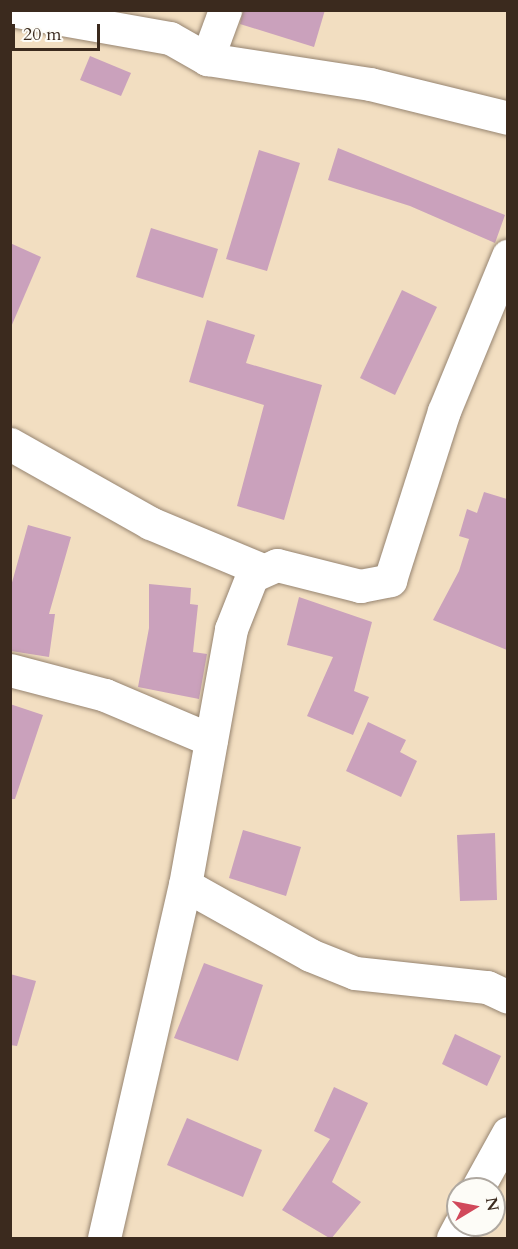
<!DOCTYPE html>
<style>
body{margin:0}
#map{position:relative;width:518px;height:1249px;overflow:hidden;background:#f2dec1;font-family:Cardo,serif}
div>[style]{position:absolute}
.building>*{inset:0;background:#caa1bc}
.roads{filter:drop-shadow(0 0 2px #968470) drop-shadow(0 0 2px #968470)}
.minor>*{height:33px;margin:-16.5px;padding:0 16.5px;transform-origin:16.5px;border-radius:16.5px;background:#fff}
span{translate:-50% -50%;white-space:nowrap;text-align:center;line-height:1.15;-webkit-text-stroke:5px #fdfcf7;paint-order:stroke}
.frame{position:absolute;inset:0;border:12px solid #3b2a1e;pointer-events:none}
.north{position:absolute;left:446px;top:1177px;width:60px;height:60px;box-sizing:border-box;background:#fdfcf7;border:2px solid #afa8a0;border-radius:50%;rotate:80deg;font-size:16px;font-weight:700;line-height:24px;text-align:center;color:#3b2a1e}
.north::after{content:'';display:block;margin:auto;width:21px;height:27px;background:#d1495b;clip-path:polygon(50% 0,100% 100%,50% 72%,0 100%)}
.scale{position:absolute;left:12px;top:24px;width:88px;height:27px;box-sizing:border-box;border:3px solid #3b2a1e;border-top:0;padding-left:8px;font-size:18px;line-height:21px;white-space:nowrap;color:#3b2a1e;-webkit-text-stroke:4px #fdfcf7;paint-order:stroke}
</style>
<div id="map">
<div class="building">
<div style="clip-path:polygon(243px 10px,325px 10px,314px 47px,240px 24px)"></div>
<div style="clip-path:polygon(90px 56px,131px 73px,121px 96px,80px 80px)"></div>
<div style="clip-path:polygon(338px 148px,505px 215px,495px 243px,410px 206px,328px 180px)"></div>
<div style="clip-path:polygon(259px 150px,300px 163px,267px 271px,226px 259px)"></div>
<div style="clip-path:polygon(151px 228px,218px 249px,203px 298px,136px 277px)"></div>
<div style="clip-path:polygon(10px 243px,41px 257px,11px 327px,10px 327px)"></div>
<div style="clip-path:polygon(402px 290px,437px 307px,395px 395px,360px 378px)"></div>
<div style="clip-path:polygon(207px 320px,255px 335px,246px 363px,322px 385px,284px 520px,237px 506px,264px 405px,189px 382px)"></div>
<div style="clip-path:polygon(484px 492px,507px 499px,507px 650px,433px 620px,459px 571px,469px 539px,459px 536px,467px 509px,477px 513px)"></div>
<div style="clip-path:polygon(28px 525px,71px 537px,49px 614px,55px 614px,49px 657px,11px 651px,11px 586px)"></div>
<div style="clip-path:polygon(149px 584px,191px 588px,190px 604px,198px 605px,193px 652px,207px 654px,199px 699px,138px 687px,149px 628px)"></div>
<div style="clip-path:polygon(299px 597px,372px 622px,354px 691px,369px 697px,353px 735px,307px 716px,333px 657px,287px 645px)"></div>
<div style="clip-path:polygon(10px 704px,43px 715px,15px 799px,10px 799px)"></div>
<div style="clip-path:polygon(368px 722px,406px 740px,400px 752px,417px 761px,401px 797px,346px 771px)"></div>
<div style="clip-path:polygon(243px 830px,301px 847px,286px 896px,229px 878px)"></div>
<div style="clip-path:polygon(495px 833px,497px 900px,460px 901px,457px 835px)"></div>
<div style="clip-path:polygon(204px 963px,263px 985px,238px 1061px,174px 1038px)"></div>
<div style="clip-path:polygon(10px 974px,36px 981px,17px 1046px,10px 1045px)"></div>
<div style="clip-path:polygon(455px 1034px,501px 1056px,487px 1086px,442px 1064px)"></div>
<div style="clip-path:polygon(334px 1087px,368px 1103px,332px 1182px,361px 1202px,331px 1239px,282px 1210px,330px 1139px,314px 1131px)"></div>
<div style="clip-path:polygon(187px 1118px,262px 1150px,243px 1197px,167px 1165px)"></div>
</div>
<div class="roads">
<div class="minor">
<div style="left:11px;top:10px;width:161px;rotate:10deg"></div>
<div style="left:170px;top:38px;width:43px;rotate:29.6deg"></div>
<div style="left:207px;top:59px;width:165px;rotate:8.7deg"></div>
<div style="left:370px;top:84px;width:142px;rotate:13.8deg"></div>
<div style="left:207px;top:59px;width:52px;rotate:-69.8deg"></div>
<div style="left:10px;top:444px;width:161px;rotate:29.4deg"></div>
<div style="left:150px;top:523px;width:119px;rotate:22.7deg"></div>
<div style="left:10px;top:670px;width:98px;rotate:14.7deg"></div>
<div style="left:105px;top:695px;width:115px;rotate:23deg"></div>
<div style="left:185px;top:885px;width:143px;rotate:29.2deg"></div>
<div style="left:310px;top:955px;width:48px;rotate:21.8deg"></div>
<div style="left:355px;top:973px;width:133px;rotate:6.1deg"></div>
<div style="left:487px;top:987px;width:23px;rotate:25deg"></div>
<div style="left:477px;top:1189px;width:64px;rotate:-61deg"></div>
<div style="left:104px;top:1238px;width:362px;rotate:-77.1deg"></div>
<div style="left:185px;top:885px;width:260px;rotate:-79.8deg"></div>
<div style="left:231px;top:629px;width:57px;rotate:-68.4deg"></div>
<div style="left:252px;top:576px;width:27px;rotate:-24deg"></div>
<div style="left:277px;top:565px;width:86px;rotate:14.2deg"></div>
<div style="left:360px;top:586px;width:31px;rotate:-11deg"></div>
<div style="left:390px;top:580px;width:177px;rotate:-72.3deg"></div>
<div style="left:444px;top:411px;width:168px;rotate:-67.6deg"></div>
<div style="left:453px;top:1238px;width:15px;rotate:-62deg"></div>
</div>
</div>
<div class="frame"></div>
<div class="north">N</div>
<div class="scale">20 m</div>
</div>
